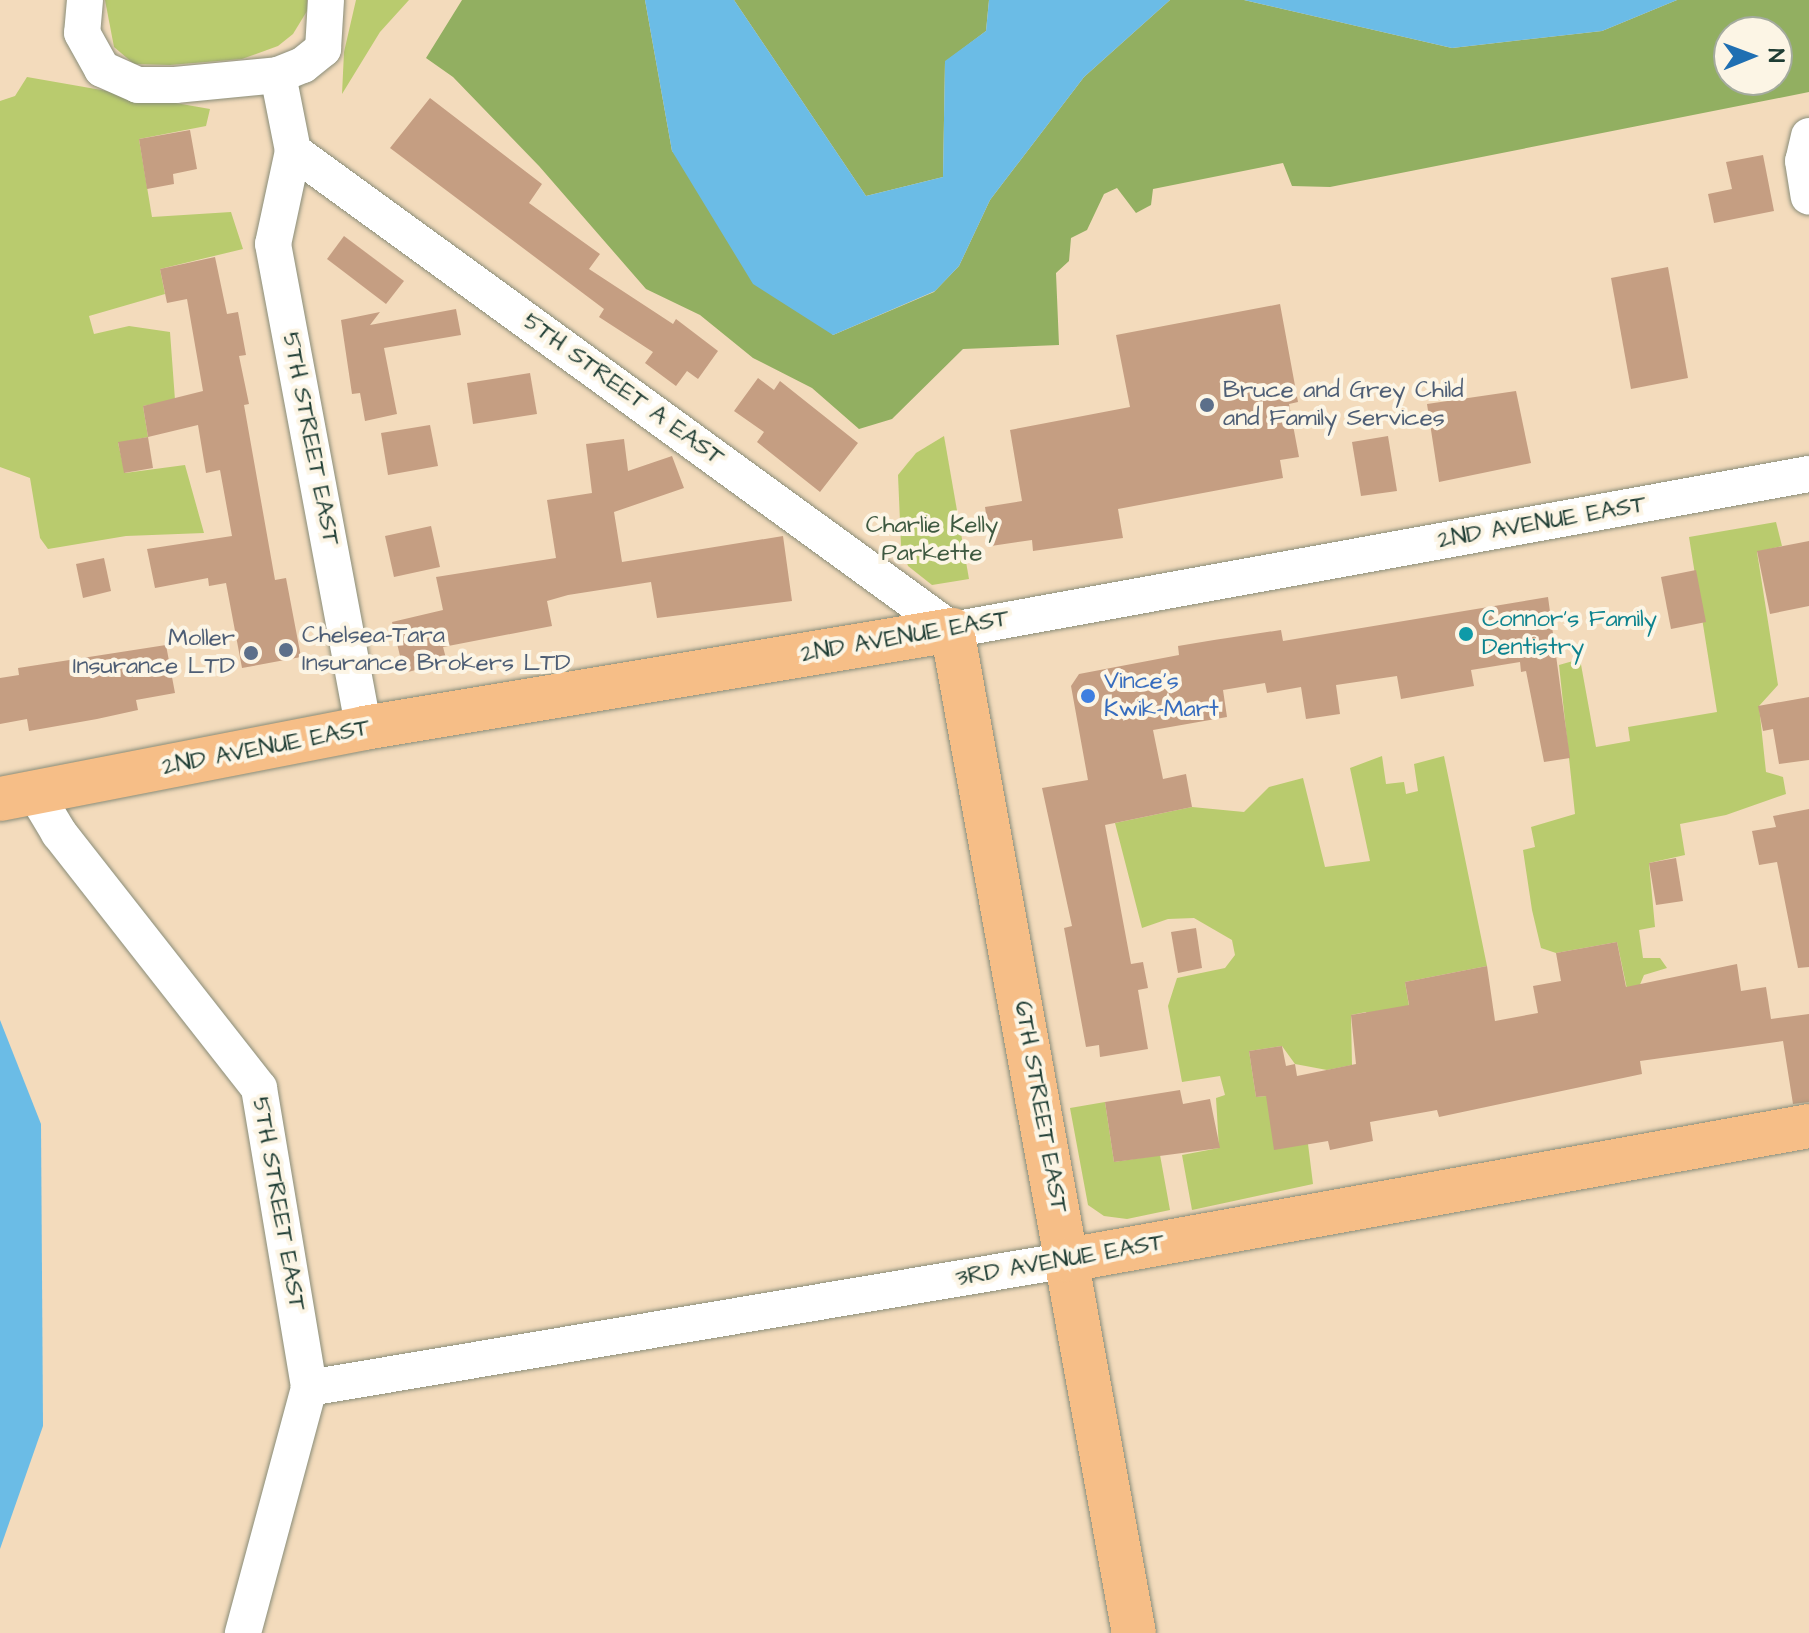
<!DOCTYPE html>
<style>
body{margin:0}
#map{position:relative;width:1809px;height:1633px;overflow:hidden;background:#f3dbbc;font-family:"Architects Daughter",sans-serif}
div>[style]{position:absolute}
.green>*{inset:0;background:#b9cb6e}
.forest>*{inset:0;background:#92af61}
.water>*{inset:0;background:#6bbce6}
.building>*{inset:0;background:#c59e82}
.roads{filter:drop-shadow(0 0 2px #898c78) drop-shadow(0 0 2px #898c78)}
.minor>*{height:36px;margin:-18px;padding:0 18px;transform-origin:18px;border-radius:18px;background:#fff}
.major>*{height:44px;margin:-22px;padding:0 22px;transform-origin:22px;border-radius:22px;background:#f6be87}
.dots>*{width:22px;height:22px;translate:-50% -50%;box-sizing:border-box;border:4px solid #fcf5e5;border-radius:50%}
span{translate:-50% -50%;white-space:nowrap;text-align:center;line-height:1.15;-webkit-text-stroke:8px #fcf5e5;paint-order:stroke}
.street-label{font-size:24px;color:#1f3d34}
.service-label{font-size:24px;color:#4e5e75}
.left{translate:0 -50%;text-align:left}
.right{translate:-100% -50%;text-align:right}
.park-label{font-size:24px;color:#3e5940}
.culture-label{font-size:24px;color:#0d838f}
.shop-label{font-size:24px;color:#366cbe}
.north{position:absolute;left:1713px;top:16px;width:80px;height:80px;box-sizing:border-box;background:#fcf5e5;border:2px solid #a4ab9e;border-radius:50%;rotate:89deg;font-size:22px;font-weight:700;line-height:32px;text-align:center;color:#1f3d34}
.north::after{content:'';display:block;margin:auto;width:28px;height:36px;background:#1f6fb2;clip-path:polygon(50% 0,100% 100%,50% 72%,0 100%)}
</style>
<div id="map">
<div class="green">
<div style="clip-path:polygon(105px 0,307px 0,307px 11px,293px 34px,278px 46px,242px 59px,170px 65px,134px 64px,114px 47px)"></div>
<div style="clip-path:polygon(356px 0,409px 0,380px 32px,342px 94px,344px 52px)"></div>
<div style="clip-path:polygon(27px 77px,210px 109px,206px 126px,139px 139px,152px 217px,231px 212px,243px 249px,160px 269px,165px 294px,89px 316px,94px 334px,129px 326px,170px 332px,175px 400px,143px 406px,148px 437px,118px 443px,125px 473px,185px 465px,204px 533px,126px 536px,48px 549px,40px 538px,30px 478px,0 467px,0 101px,15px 96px)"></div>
<div style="clip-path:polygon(944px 436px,969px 579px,932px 585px,908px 566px,901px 545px,898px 475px,916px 453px)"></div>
<div style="clip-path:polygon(1776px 522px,1782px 546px,1757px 552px,1778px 685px,1759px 706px,1766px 772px,1783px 777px,1786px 794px,1726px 815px,1680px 824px,1685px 855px,1649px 863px,1655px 927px,1639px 930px,1643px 958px,1660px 958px,1667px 968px,1644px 975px,1639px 987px,1627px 989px,1617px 942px,1556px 953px,1541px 948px,1532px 910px,1523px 850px,1535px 847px,1531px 827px,1575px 814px,1559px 665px,1580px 659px,1596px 747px,1630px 741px,1628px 727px,1717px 712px,1689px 537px)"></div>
<div style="clip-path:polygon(1382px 756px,1386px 784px,1404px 782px,1406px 794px,1418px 791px,1414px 764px,1444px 756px,1487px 966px,1405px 982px,1410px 1012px,1368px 1019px,1366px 1012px,1351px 1015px,1352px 1065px,1327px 1070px,1295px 1064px,1282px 1046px,1249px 1051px,1256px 1097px,1266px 1096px,1308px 1144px,1313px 1184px,1192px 1210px,1182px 1155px,1219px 1148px,1216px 1098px,1225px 1095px,1220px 1076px,1182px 1082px,1168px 1006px,1177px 978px,1225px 968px,1235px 955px,1232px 940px,1194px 918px,1168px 919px,1142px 928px,1115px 823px,1192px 807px,1244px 812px,1269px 787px,1303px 778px,1325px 867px,1370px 861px,1350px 768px)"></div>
<div style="clip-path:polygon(1105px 1102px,1114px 1162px,1160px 1155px,1170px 1210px,1127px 1219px,1104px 1216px,1088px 1205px,1070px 1108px)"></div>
</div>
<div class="forest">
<div style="clip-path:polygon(evenodd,462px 0,645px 0,672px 151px,833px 335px,934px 292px,959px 266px,990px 200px,1084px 77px,1170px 0,1244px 0,1452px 48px,1602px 31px,1677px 0,1809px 0,1809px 92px,1330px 187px,1292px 186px,1283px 163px,1153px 189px,1151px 205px,1136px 213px,1117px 188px,1104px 194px,1087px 230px,1071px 238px,1069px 261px,1056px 273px,1059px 345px,963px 349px,892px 419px,859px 429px,812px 388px,753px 358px,700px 315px,646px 289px,539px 166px,453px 77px,426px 58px,462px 0,1729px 32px,1777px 32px,1777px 80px,1729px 80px,1729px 32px)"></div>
<div style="clip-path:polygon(734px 0,989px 0,986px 31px,945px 62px,943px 177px,866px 196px)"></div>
</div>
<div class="water">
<div style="clip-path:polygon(645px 0,734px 0,866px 196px,943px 177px,945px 61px,986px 31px,989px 0,1170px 0,1084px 77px,990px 200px,959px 266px,935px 291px,833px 335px,753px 284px,672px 151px)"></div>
<div style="clip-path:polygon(1244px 0,1677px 0,1602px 31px,1452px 48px)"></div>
<div style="clip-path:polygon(0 1020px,41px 1124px,43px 1426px,0 1549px)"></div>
</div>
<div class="building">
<div style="clip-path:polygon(430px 98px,542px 184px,529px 203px,600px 254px,589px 269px,673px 324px,676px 319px,718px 351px,698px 379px,687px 371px,676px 386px,645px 363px,653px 352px,599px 317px,604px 309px,390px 148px)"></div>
<div style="clip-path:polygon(190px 130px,197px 169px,173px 174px,174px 184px,147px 189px,139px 139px)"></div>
<div style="clip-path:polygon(1763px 155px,1774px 211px,1714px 223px,1708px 194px,1732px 189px,1726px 162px)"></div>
<div style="clip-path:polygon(344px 236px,404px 281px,386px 304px,327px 259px)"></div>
<div style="clip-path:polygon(215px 257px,227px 314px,238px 312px,246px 355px,239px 356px,249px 404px,244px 405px,275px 580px,286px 578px,301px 657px,242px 668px,226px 583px,209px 586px,208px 578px,155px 588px,147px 549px,232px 536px,220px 470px,206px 473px,198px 425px,148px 437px,143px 406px,203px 391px,187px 299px,167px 303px,160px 269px)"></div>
<div style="clip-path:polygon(1668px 267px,1688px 378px,1631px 389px,1611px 278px)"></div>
<div style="clip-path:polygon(1280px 304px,1298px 402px,1289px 404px,1299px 457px,1280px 460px,1283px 478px,1118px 509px,1123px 538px,1033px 551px,1032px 540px,991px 546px,985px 507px,1022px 501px,1010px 430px,1130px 407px,1116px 335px)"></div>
<div style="clip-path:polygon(456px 309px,461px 335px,384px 348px,397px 414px,365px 421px,360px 393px,352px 394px,341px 320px,380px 312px,370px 325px)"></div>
<div style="clip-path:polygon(530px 373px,537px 414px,473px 424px,467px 383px)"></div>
<div style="clip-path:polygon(758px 378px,774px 390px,780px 381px,858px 443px,820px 492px,757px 442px,764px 432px,734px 411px)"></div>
<div style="clip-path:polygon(1516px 391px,1531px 463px,1439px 482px,1427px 404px)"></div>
<div style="clip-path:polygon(430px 425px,438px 466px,388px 475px,381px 433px)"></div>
<div style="clip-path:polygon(1388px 436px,1397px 491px,1361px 496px,1352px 442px)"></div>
<div style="clip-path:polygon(148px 437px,153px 468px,124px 473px,118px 442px)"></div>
<div style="clip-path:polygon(624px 439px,628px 471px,672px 456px,684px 488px,614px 512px,622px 562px,783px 536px,792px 601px,657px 618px,651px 582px,568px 595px,547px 601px,552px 626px,443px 647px,447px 662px,404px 673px,392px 622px,443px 610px,436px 577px,556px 558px,547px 500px,592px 493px,586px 444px)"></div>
<div style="clip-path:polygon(431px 526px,440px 567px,394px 577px,385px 536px)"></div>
<div style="clip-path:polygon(1809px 541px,1809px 606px,1770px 614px,1757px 551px)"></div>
<div style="clip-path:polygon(104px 558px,111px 591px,83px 598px,76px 564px)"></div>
<div style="clip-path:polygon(1696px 570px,1706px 622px,1671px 629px,1661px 577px)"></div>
<div style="clip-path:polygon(1548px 597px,1570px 758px,1544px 762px,1526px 671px,1521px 672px,1520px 662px,1471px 670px,1474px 686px,1401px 699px,1397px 676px,1336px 685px,1340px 714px,1306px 719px,1301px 687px,1267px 693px,1265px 683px,1223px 690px,1227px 717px,1153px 730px,1163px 779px,1186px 774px,1192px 807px,1105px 825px,1131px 964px,1143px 962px,1148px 988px,1138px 990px,1148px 1049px,1100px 1057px,1099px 1045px,1086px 1047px,1064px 928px,1072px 926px,1042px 788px,1088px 780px,1071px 686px,1079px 674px,1179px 655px,1178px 646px,1214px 640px,1281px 630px,1283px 641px)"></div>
<div style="clip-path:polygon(166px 645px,175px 693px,136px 700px,138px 710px,97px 719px,29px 731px,27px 719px,0 724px,0 678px,19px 675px,18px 668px)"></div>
<div style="clip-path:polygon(1809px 697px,1809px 760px,1779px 764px,1773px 729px,1763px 731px,1758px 706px)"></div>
<div style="clip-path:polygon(1809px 809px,1809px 967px,1798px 968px,1777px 862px,1759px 865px,1752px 831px,1776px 827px,1773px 816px)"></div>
<div style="clip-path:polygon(1676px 858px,1683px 901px,1656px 905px,1649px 863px)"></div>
<div style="clip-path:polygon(1196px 928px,1202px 968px,1178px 973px,1171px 932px)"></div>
<div style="clip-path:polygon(1617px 942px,1626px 987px,1737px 964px,1741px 991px,1766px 987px,1771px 1019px,1809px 1014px,1809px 1102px,1793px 1104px,1783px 1041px,1640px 1061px,1642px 1074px,1439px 1117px,1437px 1110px,1370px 1122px,1373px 1141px,1330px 1150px,1328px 1141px,1274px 1150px,1266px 1096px,1256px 1097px,1249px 1051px,1282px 1046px,1286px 1066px,1295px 1064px,1297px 1076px,1356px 1064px,1351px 1015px,1409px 1005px,1405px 982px,1487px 966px,1495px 1021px,1538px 1013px,1533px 986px,1561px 981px,1556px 953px)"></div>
<div style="clip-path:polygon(1180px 1090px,1183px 1104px,1210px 1099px,1220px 1148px,1114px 1162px,1105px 1102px)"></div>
</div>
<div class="roads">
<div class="minor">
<div style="left:85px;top:0;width:33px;rotate:95deg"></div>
<div style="left:82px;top:33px;width:41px;rotate:60.9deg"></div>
<div style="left:102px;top:69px;width:39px;rotate:24deg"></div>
<div style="left:138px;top:85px;width:37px"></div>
<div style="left:175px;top:85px;width:103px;rotate:-5.5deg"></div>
<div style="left:278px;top:75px;width:27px;rotate:-22deg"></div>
<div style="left:303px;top:65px;width:26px;rotate:-39deg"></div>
<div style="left:323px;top:49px;width:49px;rotate:-86.5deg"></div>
<div style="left:278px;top:75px;width:77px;rotate:78.8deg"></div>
<div style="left:293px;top:151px;width:95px;rotate:102.1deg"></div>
<div style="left:273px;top:244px;width:492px;rotate:79.4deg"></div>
<div style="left:1809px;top:136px;width:26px;rotate:103deg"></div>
<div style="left:1803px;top:161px;width:36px;rotate:81deg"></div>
<div style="left:293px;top:151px;width:815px;rotate:36.01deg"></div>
<div style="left:952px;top:630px;width:871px;rotate:-10.32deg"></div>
<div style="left:35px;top:793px;width:47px;rotate:59deg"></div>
<div style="left:59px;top:833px;width:324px;rotate:51.9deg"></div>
<div style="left:259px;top:1088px;width:304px;rotate:80.5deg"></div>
<div style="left:309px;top:1388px;width:254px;rotate:105.1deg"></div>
<div style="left:309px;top:1388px;width:770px;rotate:-9.57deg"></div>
</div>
<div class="major">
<div style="left:0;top:799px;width:371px;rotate:-11deg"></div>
<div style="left:364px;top:728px;width:596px;rotate:-9.46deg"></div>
<div style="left:952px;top:630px;width:1019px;rotate:79.72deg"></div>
<div style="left:1068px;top:1260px;width:753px;rotate:-10.25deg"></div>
</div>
</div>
<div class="dots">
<div style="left:1207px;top:405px;background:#5c6f8a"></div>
<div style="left:1466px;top:634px;background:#0f9aa8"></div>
<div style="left:286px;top:650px;background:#5c6f8a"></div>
<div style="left:251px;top:653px;background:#5c6f8a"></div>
<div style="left:1088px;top:696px;background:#3f7fe0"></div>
</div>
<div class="street-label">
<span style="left:623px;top:390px;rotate:36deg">5TH STREET A EAST</span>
<span style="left:310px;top:439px;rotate:79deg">5TH STREET EAST</span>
<span style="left:1542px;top:523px;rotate:-10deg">2ND AVENUE EAST</span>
<span style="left:905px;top:637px;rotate:-10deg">2ND AVENUE EAST</span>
<span style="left:266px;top:748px;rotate:-11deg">2ND AVENUE EAST</span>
<span style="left:1040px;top:1107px;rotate:80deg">6TH STREET EAST</span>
<span style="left:278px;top:1204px;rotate:80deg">5TH STREET EAST</span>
<span style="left:1060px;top:1261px;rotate:-10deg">3RD AVENUE EAST</span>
</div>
<div class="service-label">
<span class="left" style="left:1223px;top:405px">Bruce and Grey Child<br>and Family Services</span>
<span class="left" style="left:302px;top:650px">Chelsea-Tara<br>Insurance Brokers LTD</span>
<span class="right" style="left:235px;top:653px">Moller<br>Insurance LTD</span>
</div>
<div class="park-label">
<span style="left:932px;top:540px">Charlie Kelly<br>Parkette</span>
</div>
<div class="culture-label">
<span class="left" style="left:1482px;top:634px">Connor's Family<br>Dentistry</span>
</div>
<div class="shop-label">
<span class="left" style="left:1104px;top:696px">Vince's<br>Kwik-Mart</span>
</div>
<div class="north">N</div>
</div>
